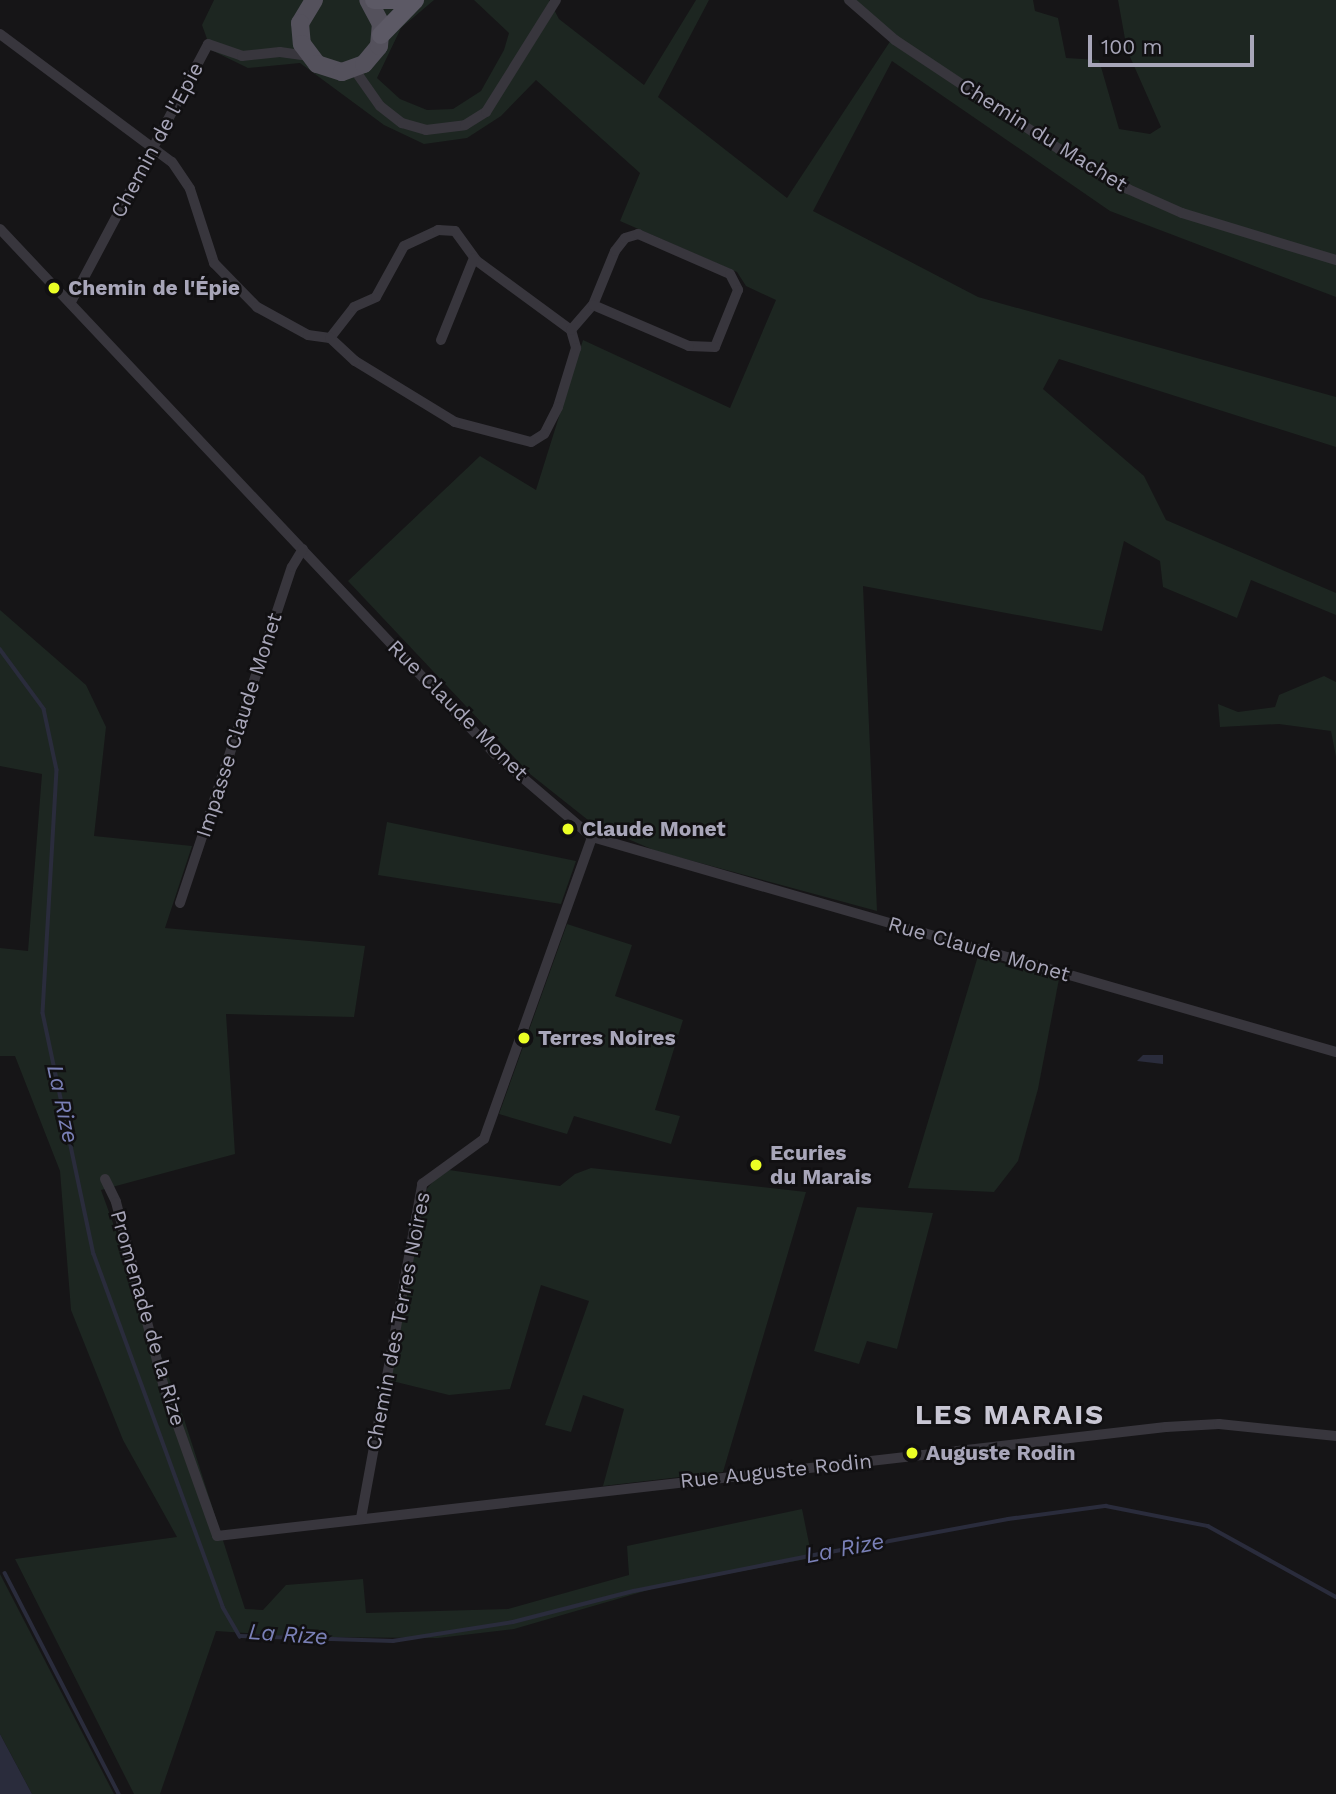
<!DOCTYPE html>
<meta charset="utf-8">
<style>
body{margin:0}
#map{position:relative;width:1336px;height:1794px;overflow:hidden;background:#161517;font-family:"Work Sans",sans-serif}
div>[style]{position:absolute}
.green>*{inset:0;background:#1d2621}
.water>*{inset:0;background:#2a2c3c}
.stream>*{height:3.5px;margin:-1.75px;padding:0 1.75px;transform-origin:1.75px;border-radius:1.75px;background:#2a2c3c}
.minor>*{height:10px;margin:-5px;padding:0 5px;transform-origin:5px;border-radius:5px;background:#38363d}
.primary>*{height:18px;margin:-9px;padding:0 9px;transform-origin:9px;border-radius:9px;background:#54515c}
.trunk>*{height:18px;margin:-9px;padding:0 9px;transform-origin:9px;border-radius:9px;background:#5c5965}
.dots>*{width:19px;height:19px;translate:-50% -50%;box-sizing:border-box;border:4px solid #111012;border-radius:50%}
span{translate:-50% -50%;white-space:nowrap;text-align:center;line-height:1.15;-webkit-text-stroke:5px #111012;paint-order:stroke}
.street-label{font-size:21px;color:#a8a6b9}
.poi-label{font-size:21px;color:#a8a6b9;font-weight:700}
.left{translate:0 -50%;text-align:left}
.water-label{font-size:23px;color:#7a80b7;font-style:italic}
.district-label{font-size:28px;color:#c9c7d4;font-weight:700;letter-spacing:2px}
.scale{position:absolute;left:1088px;top:35px;width:166px;height:32px;box-sizing:border-box;border:4px solid #a8a6b9;border-top:0;padding-left:9px;font-size:21px;line-height:24px;white-space:nowrap;color:#a8a6b9;-webkit-text-stroke:5px #111012;paint-order:stroke}
</style>
<div id="map">
<div class="green">
<div style="clip-path:polygon(214px 0,434px 0,401px 28px,377px 78px,400px 99px,427px 110px,453px 109px,481px 91px,504px 50px,509px 33px,474px 0,549px 0,559px 19px,644px 85px,696px 0,709px 0,658px 97px,787px 198px,891px 40px,843px 0,1033px 0,1035px 11px,1058px 18px,1066px 58px,1099px 60px,1119px 129px,1150px 134px,1161px 127px,1127px 50px,1118px 0,1336px 0,1336px 297px,1110px 211px,892px 61px,813px 211px,978px 297px,1336px 397px,1336px 447px,1059px 359px,1043px 389px,1144px 476px,1166px 520px,1336px 593px,1336px 615px,1251px 580px,1237px 618px,1163px 587px,1160px 561px,1124px 541px,1102px 631px,863px 586px,877px 911px,656px 851px,593px 824px,530px 774px,348px 581px,480px 456px,536px 490px,583px 340px,730px 408px,776px 300px,746px 286px,737px 272px,620px 221px,640px 173px,536px 80px,501px 116px,467px 138px,424px 144px,384px 125px,300px 63px,248px 68px,211px 50px,202px 25px)"></div>
<div style="clip-path:polygon(0 610px,86px 685px,106px 727px,94px 836px,192px 846px,165px 928px,365px 946px,354px 1017px,226px 1014px,235px 1154px,101px 1190px,185px 1422px,245px 1609px,263px 1610px,286px 1585px,363px 1579px,366px 1613px,508px 1609px,629px 1575px,627px 1546px,802px 1509px,812px 1558px,662px 1586px,514px 1629px,438px 1638px,300px 1637px,216px 1631px,160px 1794px,134px 1794px,15px 1559px,177px 1537px,123px 1440px,71px 1310px,60px 1171px,15px 1056px,0 1056px,0 948px,28px 951px,42px 774px,0 766px)"></div>
<div style="clip-path:polygon(1324px 676px,1336px 682px,1336px 757px,1331px 731px,1279px 724px,1220px 727px,1218px 704px,1238px 712px,1275px 707px,1279px 695px)"></div>
<div style="clip-path:polygon(387px 822px,576px 861px,561px 904px,378px 875px)"></div>
<div style="clip-path:polygon(567px 924px,632px 945px,615px 996px,683px 1020px,655px 1110px,680px 1116px,671px 1144px,574px 1116px,567px 1134px,499px 1114px)"></div>
<div style="clip-path:polygon(978px 956px,1059px 979px,1038px 1089px,1018px 1161px,994px 1192px,908px 1188px)"></div>
<div style="clip-path:polygon(591px 1168px,806px 1192px,723px 1472px,603px 1486px,624px 1409px,583px 1395px,571px 1432px,545px 1425px,589px 1301px,541px 1285px,510px 1389px,449px 1395px,388px 1380px,422px 1195px,434px 1180px,449px 1170px,560px 1186px,575px 1174px)"></div>
<div style="clip-path:polygon(857px 1207px,933px 1213px,897px 1349px,867px 1341px,859px 1364px,814px 1351px)"></div>
<div style="clip-path:polygon(0 1574px,114px 1794px,32px 1794px,0 1734px)"></div>
</div>
<div class="water">
<div style="clip-path:polygon(1143px 1055px,1163px 1055px,1163px 1064px,1137px 1061px)"></div>
<div style="clip-path:polygon(0 1734px,32px 1794px,0 1794px)"></div>
</div>
<div class="stream">
<div style="left:0;top:649px;width:74px;rotate:53.7deg"></div>
<div style="left:44px;top:709px;width:62px;rotate:78deg"></div>
<div style="left:57px;top:770px;width:243px;rotate:93.3deg"></div>
<div style="left:43px;top:1013px;width:246px;rotate:78.1deg"></div>
<div style="left:94px;top:1254px;width:376px;rotate:69.9deg"></div>
<div style="left:223px;top:1607px;width:34px;rotate:60deg"></div>
<div style="left:240px;top:1636px;width:153px;rotate:1.9deg"></div>
<div style="left:393px;top:1641px;width:121px;rotate:-9deg"></div>
<div style="left:513px;top:1622px;width:125px;rotate:-14.4deg"></div>
<div style="left:634px;top:1591px;width:195px;rotate:-11.3deg"></div>
<div style="left:825px;top:1553px;width:186px;rotate:-10.5deg"></div>
<div style="left:1008px;top:1519px;width:99px;rotate:-7.6deg"></div>
<div style="left:1106px;top:1506px;width:104px;rotate:11.1deg"></div>
<div style="left:1208px;top:1526px;width:146px;rotate:29deg"></div>
<div style="left:5px;top:1573px;width:249px;rotate:62.7deg"></div>
</div>
<div class="minor">
<div style="left:849px;top:0;width:61px;rotate:41deg"></div>
<div style="left:895px;top:40px;width:197px;rotate:33.6deg"></div>
<div style="left:1059px;top:149px;width:80px;rotate:30.1deg"></div>
<div style="left:1128px;top:189px;width:59px;rotate:24deg"></div>
<div style="left:1182px;top:213px;width:161px;rotate:17deg"></div>
<div style="left:0;top:34px;width:214px;rotate:36.7deg"></div>
<div style="left:172px;top:162px;width:32px;rotate:56deg"></div>
<div style="left:190px;top:189px;width:78px;rotate:72deg"></div>
<div style="left:214px;top:263px;width:62px;rotate:45.7deg"></div>
<div style="left:257px;top:307px;width:58px;rotate:28.8deg"></div>
<div style="left:308px;top:335px;width:22px;rotate:8deg"></div>
<div style="left:330px;top:338px;width:39px;rotate:-52deg"></div>
<div style="left:354px;top:307px;width:24px;rotate:-24deg"></div>
<div style="left:376px;top:297px;width:58px;rotate:-61.2deg"></div>
<div style="left:404px;top:246px;width:38px;rotate:-25deg"></div>
<div style="left:438px;top:230px;width:17px;rotate:3deg"></div>
<div style="left:455px;top:231px;width:37px;rotate:54deg"></div>
<div style="left:477px;top:261px;width:117px;rotate:36.3deg"></div>
<div style="left:571px;top:330px;width:19px;rotate:74deg"></div>
<div style="left:576px;top:348px;width:62px;rotate:107deg"></div>
<div style="left:558px;top:407px;width:30px;rotate:117deg"></div>
<div style="left:544px;top:434px;width:15px;rotate:148deg"></div>
<div style="left:531px;top:442px;width:79px;rotate:-165.3deg"></div>
<div style="left:455px;top:422px;width:117px;rotate:-148.6deg"></div>
<div style="left:355px;top:361px;width:34px;rotate:-137deg"></div>
<div style="left:354px;top:69px;width:45px;rotate:54.9deg"></div>
<div style="left:380px;top:106px;width:28px;rotate:38deg"></div>
<div style="left:402px;top:123px;width:25px;rotate:16deg"></div>
<div style="left:426px;top:130px;width:39px;rotate:-7deg"></div>
<div style="left:465px;top:125px;width:25px;rotate:-32deg"></div>
<div style="left:486px;top:112px;width:132px;rotate:-58deg"></div>
<div style="left:0;top:229px;width:722px;rotate:46.68deg"></div>
<div style="left:495px;top:754px;width:128px;rotate:40.6deg"></div>
<div style="left:592px;top:837px;width:774px;rotate:16.12deg"></div>
<div style="left:71px;top:302px;width:292px;rotate:-62deg"></div>
<div style="left:208px;top:44px;width:36px;rotate:19deg"></div>
<div style="left:242px;top:56px;width:38px;rotate:-6deg"></div>
<div style="left:280px;top:52px;width:28px;rotate:8deg"></div>
<div style="left:571px;top:330px;width:33px;rotate:-49deg"></div>
<div style="left:593px;top:305px;width:58px;rotate:-67.8deg"></div>
<div style="left:615px;top:251px;width:16px;rotate:-52deg"></div>
<div style="left:625px;top:238px;width:14px;rotate:-17deg"></div>
<div style="left:638px;top:234px;width:100px;rotate:23.5deg"></div>
<div style="left:730px;top:274px;width:18px;rotate:63deg"></div>
<div style="left:738px;top:290px;width:61px;rotate:112deg"></div>
<div style="left:715px;top:347px;width:26px;rotate:-178deg"></div>
<div style="left:689px;top:346px;width:104px;rotate:-156.9deg"></div>
<div style="left:441px;top:340px;width:88px;rotate:-68.1deg"></div>
<div style="left:180px;top:903px;width:354px;rotate:-71.6deg"></div>
<div style="left:292px;top:567px;width:21px;rotate:-59deg"></div>
<div style="left:105px;top:1179px;width:25px;rotate:64deg"></div>
<div style="left:116px;top:1202px;width:188px;rotate:75.5deg"></div>
<div style="left:163px;top:1384px;width:161px;rotate:70.4deg"></div>
<div style="left:217px;top:1536px;width:955px;rotate:-6.55deg"></div>
<div style="left:1166px;top:1427px;width:53px;rotate:-3.2deg"></div>
<div style="left:1219px;top:1424px;width:118px;rotate:5.9deg"></div>
<div style="left:361px;top:1518px;width:340px;rotate:-79.6deg"></div>
<div style="left:422px;top:1184px;width:77px;rotate:-36deg"></div>
<div style="left:484px;top:1139px;width:321px;rotate:-70.3deg"></div>
</div>
<div class="primary">
<div style="left:314px;top:0;width:27px;rotate:121deg"></div>
<div style="left:300px;top:23px;width:21px;rotate:85deg"></div>
<div style="left:302px;top:44px;width:25px;rotate:53deg"></div>
<div style="left:317px;top:64px;width:26px;rotate:18deg"></div>
<div style="left:342px;top:72px;width:23px;rotate:-20deg"></div>
<div style="left:364px;top:64px;width:23px;rotate:-50deg"></div>
<div style="left:379px;top:46px;width:22px;rotate:-85deg"></div>
<div style="left:381px;top:24px;width:27px;rotate:-118deg"></div>
</div>
<div class="trunk">
<div style="left:374px;top:0;width:25px"></div>
<div style="left:381px;top:35px;width:49px;rotate:-45.8deg"></div>
</div>
<div class="dots">
<div style="left:54px;top:288px;background:#ebff25"></div>
<div style="left:568px;top:829px;background:#ebff25"></div>
<div style="left:524px;top:1038px;background:#ebff25"></div>
<div style="left:756px;top:1165px;background:#ebff25"></div>
<div style="left:912px;top:1453px;background:#ebff25"></div>
</div>
<div class="street-label">
<span style="left:1043px;top:135px;rotate:32deg">Chemin du Machet</span>
<span style="left:157px;top:140px;rotate:-62deg">Chemin de l'Epie</span>
<span style="left:458px;top:710px;rotate:45deg">Rue Claude Monet</span>
<span style="left:239px;top:725px;rotate:-72deg">Impasse Claude Monet</span>
<span style="left:979px;top:949px;rotate:16deg">Rue Claude Monet</span>
<span style="left:148px;top:1318px;rotate:74deg">Promenade de la Rize</span>
<span style="left:398px;top:1321px;rotate:-79deg">Chemin des Terres Noires</span>
<span style="left:776px;top:1471px;rotate:-6deg">Rue Auguste Rodin</span>
</div>
<div class="poi-label">
<span class="left" style="left:68px;top:288px">Chemin de l'Épie</span>
<span class="left" style="left:582px;top:829px">Claude Monet</span>
<span class="left" style="left:538px;top:1038px">Terres Noires</span>
<span class="left" style="left:770px;top:1165px">Ecuries<br>du Marais</span>
<span class="left" style="left:926px;top:1453px">Auguste Rodin</span>
</div>
<div class="water-label">
<span style="left:62px;top:1104px;rotate:78deg">La Rize</span>
<span style="left:845px;top:1549px;rotate:-11deg">La Rize</span>
<span style="left:288px;top:1635px;rotate:4deg">La Rize</span>
</div>
<div class="district-label">
<span style="left:1010px;top:1415px">LES MARAIS</span>
</div>
<div class="scale">100 m</div>
</div>
